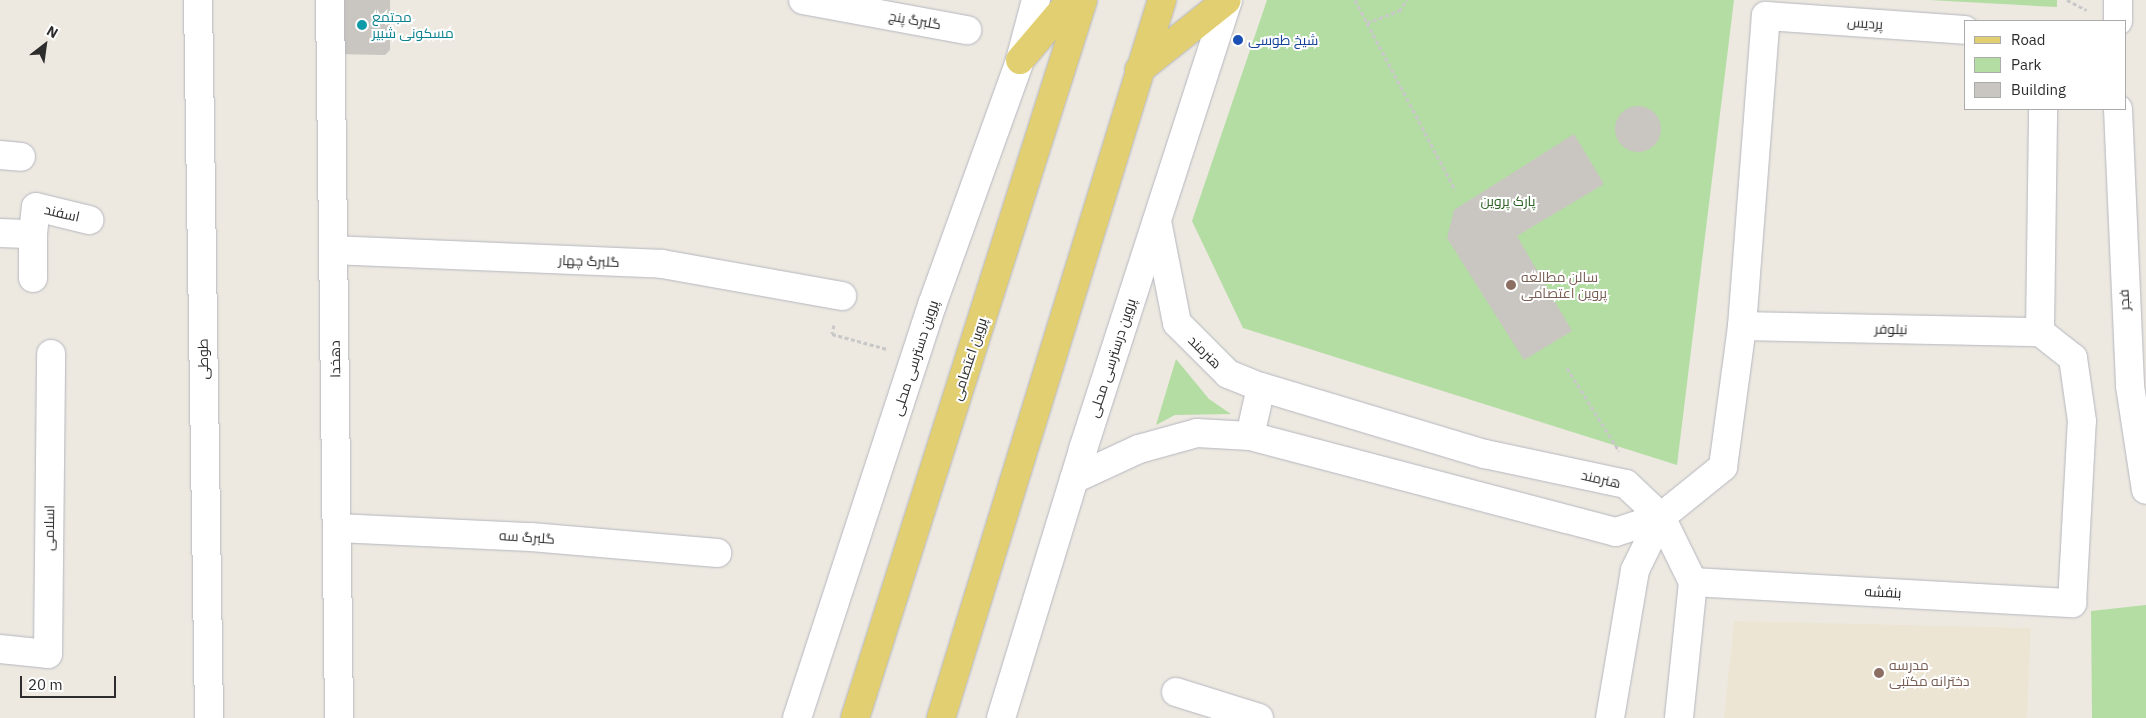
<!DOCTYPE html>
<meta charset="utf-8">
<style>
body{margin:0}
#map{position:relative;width:2146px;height:718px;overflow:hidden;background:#ede9e1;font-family:"IBM Plex Sans",Cairo,sans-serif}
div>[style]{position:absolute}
.education>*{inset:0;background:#ece5d3}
.green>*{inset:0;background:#b4dda4}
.building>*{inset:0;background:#c9c5c0}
.round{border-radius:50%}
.path>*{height:3px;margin-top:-1.5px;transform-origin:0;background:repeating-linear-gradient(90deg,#c8c8c8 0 4px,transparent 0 6.5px)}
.roads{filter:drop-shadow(0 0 1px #b5b6bf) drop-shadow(0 0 1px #b5b6bf)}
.street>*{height:28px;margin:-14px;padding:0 14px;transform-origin:14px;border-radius:14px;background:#fff}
.secondary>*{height:28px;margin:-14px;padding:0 14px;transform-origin:14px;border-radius:14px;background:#fff}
.primary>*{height:28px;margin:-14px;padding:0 14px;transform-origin:14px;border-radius:14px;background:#e2cf71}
.dots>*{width:14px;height:14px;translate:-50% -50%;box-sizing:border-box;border:2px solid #fff;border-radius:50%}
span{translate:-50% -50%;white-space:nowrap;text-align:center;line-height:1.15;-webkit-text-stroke:4px #fff;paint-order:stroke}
.culture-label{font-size:14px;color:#0d838f}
.left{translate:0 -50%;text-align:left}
.street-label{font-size:14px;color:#2d2d2d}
.transit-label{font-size:14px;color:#164399}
.park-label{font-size:14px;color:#2d6324}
.education-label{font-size:14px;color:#785e54}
.legend{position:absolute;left:1964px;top:20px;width:162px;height:90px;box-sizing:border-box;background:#fff;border:1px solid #ababab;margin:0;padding:6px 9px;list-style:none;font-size:15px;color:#2d2d2d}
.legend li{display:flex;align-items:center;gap:10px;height:25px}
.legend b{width:25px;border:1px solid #ababab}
.north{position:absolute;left:20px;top:20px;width:50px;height:50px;-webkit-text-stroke:4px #fff;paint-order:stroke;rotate:30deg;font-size:14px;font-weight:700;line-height:20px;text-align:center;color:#2d2d2d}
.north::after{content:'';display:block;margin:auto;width:18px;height:22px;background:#2d2d2d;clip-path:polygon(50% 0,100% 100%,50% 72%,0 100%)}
.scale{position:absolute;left:20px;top:676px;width:96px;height:22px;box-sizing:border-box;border:2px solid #2d2d2d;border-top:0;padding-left:6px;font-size:15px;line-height:18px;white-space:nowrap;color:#2d2d2d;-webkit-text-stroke:4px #fff;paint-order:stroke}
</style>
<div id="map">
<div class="education">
<div style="clip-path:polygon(1734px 621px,2031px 628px,2027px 718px,1724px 718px)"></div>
</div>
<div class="green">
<div style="clip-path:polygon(1267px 0,1734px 0,1677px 465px,1243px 328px,1192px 221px)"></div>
<div style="clip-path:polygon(1929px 0,2057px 0,2057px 7px)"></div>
<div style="clip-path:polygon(1176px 359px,1209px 399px,1231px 414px,1175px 415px,1156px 425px)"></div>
<div style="clip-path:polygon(2146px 605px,2146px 718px,2092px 718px,2091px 611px)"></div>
</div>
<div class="building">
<div style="clip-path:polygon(334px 0,390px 0,390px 50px,385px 55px,335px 54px)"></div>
<div class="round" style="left:1615px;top:106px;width:46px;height:46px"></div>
<div style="clip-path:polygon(1574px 134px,1604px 184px,1517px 236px,1572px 331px,1524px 360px,1447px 238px,1454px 210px)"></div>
</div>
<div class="path">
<div style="left:1355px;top:0;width:215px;rotate:62.2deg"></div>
<div style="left:2067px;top:0;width:22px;rotate:27deg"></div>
<div style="left:1367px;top:23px;width:34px;rotate:-21deg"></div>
<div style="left:1399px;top:11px;width:14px;rotate:-54deg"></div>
<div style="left:834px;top:325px;width:9px;rotate:103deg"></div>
<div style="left:832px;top:334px;width:57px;rotate:15.3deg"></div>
<div style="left:1567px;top:368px;width:98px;rotate:57.9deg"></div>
</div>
<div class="roads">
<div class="street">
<div style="left:198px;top:0;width:718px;rotate:89.12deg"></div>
<div style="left:330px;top:0;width:718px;rotate:89.28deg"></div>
<div style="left:803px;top:0;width:167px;rotate:10.4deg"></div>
<div style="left:0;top:155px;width:21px;rotate:5deg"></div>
<div style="left:0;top:233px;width:33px;rotate:2deg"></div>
<div style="left:33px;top:234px;width:27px;rotate:-84deg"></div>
<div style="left:36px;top:207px;width:55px;rotate:13.8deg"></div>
<div style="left:33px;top:234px;width:44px;rotate:90deg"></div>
<div style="left:333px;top:250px;width:329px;rotate:2.4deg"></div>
<div style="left:662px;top:264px;width:183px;rotate:10.1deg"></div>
<div style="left:1742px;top:326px;width:298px;rotate:1.2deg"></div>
<div style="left:1661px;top:517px;width:80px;rotate:-38.9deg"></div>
<div style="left:1723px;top:467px;width:142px;rotate:-82.3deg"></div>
<div style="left:1742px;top:326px;width:311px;rotate:-85.6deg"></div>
<div style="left:1766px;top:16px;width:199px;rotate:4deg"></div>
<div style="left:337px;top:528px;width:194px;rotate:2.7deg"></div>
<div style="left:531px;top:537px;width:187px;rotate:4.9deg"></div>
<div style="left:1693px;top:582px;width:380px;rotate:3.2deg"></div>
<div style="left:2072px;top:603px;width:182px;rotate:-86.9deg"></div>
<div style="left:2082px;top:421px;width:64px;rotate:-98.1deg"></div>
<div style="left:2073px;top:358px;width:42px;rotate:-141.8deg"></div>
<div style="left:2040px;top:332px;width:223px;rotate:-89.2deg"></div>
<div style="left:0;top:649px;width:48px;rotate:5.9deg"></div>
<div style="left:48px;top:654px;width:300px;rotate:-89.4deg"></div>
<div style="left:1176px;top:692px;width:87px;rotate:17.4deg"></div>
</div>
<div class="secondary">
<div style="left:2118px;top:0;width:21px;rotate:90deg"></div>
<div style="left:2118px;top:109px;width:277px;rotate:87.5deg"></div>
<div style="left:2130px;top:386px;width:105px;rotate:81.3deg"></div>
<div style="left:1157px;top:221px;width:104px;rotate:78.9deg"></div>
<div style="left:1177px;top:323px;width:72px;rotate:45deg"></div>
<div style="left:1228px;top:374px;width:35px;rotate:22deg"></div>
<div style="left:1261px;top:387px;width:234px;rotate:16.7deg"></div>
<div style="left:1485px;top:454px;width:144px;rotate:12deg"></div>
<div style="left:1626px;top:484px;width:48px;rotate:43.3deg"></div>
<div style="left:1661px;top:517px;width:72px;rotate:63.8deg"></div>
<div style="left:1693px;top:582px;width:137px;rotate:95.9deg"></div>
<div style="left:1250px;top:436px;width:50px;rotate:-77.3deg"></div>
<div style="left:1074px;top:479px;width:72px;rotate:-24.8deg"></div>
<div style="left:1139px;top:449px;width:60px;rotate:-15.4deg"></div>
<div style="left:1197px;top:433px;width:53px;rotate:3.2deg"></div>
<div style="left:1250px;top:436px;width:378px;rotate:14.7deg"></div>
<div style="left:1616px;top:532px;width:47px;rotate:-18.4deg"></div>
<div style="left:797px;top:718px;width:435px;rotate:-71.9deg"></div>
<div style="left:932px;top:305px;width:260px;rotate:-70.2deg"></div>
<div style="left:1020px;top:60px;width:62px;rotate:-75.1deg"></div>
<div style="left:1001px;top:718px;width:281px;rotate:-73deg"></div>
<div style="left:1083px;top:449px;width:472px;rotate:-72.1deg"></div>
<div style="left:1610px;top:718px;width:150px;rotate:-80.4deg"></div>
<div style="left:1635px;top:570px;width:59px;rotate:-63.9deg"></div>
</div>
<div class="primary">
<div style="left:1020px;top:60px;width:79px;rotate:-49.6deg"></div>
<div style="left:1139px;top:70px;width:112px;rotate:-38.5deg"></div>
<div style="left:855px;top:718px;width:753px;rotate:-72.38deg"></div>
<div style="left:941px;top:718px;width:751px;rotate:-72.89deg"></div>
</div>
</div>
<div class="dots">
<div style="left:362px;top:25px;background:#0f9aa8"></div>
<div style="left:1238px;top:40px;background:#1a4fb4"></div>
<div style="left:1511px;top:285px;background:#8d6e63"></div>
<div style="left:1879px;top:673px;background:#8d6e63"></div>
</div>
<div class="culture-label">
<span class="left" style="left:372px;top:25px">مجتمع<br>مسکونی شبیر</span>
</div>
<div class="street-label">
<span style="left:915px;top:20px;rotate:10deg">گلبرگ پنج</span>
<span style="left:1865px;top:23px;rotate:4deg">پردیس</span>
<span style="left:62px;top:213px;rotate:13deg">اسفند</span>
<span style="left:589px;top:261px;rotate:2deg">گلبرگ چهار</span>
<span style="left:2124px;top:300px;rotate:-93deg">فجر</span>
<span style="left:1891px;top:329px;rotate:1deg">نیلوفر</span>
<span style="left:1205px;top:352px;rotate:45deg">هنرمند</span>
<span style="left:915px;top:358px;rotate:-72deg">پروین دسترسی محلی</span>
<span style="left:1112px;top:358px;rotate:-72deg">پروین درسترسی محلی</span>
<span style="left:203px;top:359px;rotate:-91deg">طوطی</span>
<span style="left:335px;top:359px;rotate:-91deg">دهخدا</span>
<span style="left:969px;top:359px;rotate:-72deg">پروین اعتصامی</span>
<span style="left:1601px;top:479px;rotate:13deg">هنرمند</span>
<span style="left:49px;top:528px;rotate:-89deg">اسلامی</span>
<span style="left:527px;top:537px;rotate:4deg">گلبرگ سه</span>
<span style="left:1883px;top:592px;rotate:3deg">بنفشه</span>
</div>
<div class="transit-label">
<span class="left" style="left:1248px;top:40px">شیخ طوسی</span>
</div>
<div class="park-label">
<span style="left:1508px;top:201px">پارک پروین</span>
</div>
<div class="education-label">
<span class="left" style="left:1521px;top:285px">سالن مطالعه<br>پروین اعتصامی</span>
<span class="left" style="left:1889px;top:673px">مدرسه<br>دخترانه مکتبی</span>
</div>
<ul class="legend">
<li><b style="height:6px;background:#e2cf71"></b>Road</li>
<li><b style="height:14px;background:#b4dda4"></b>Park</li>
<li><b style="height:14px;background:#c9c5c0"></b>Building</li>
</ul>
<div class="north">N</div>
<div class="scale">20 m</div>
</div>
